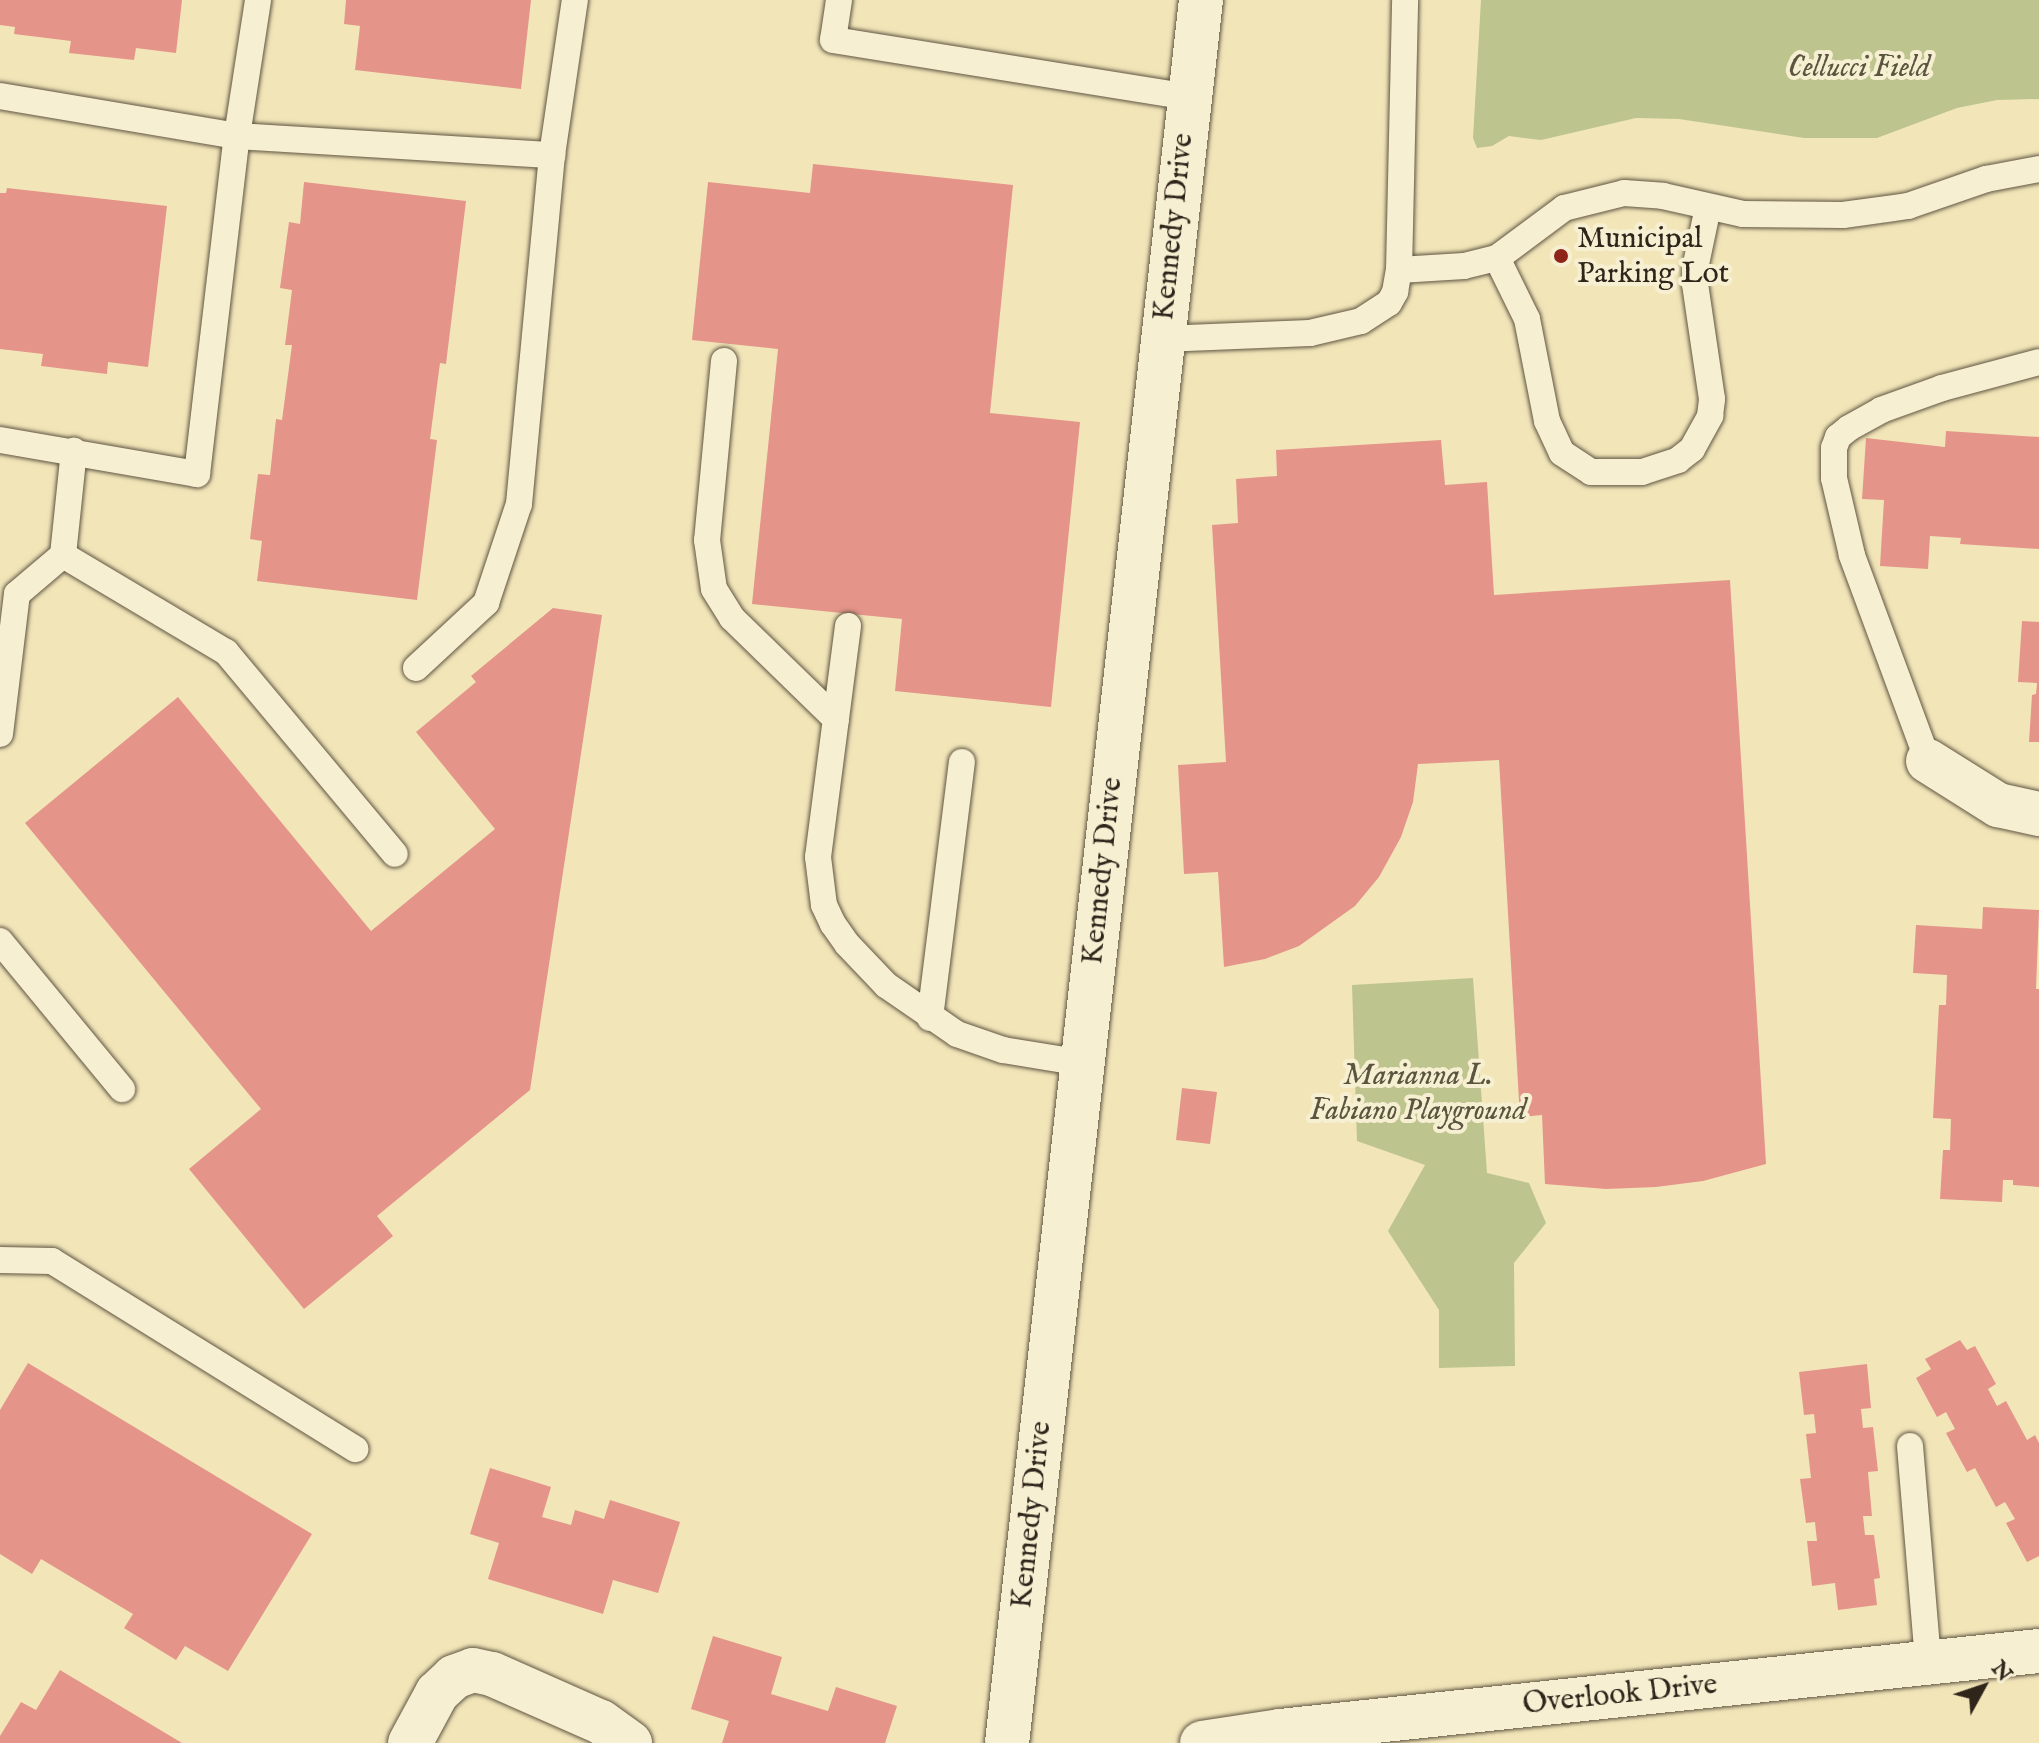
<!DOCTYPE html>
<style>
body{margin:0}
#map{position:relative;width:2039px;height:1743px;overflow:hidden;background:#f2e6b9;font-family:"IM FELL English",serif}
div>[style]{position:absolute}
.green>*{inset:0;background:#bdc48e}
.building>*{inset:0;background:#e49489}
.roads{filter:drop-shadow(0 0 2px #605542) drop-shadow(0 0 2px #605542)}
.service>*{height:26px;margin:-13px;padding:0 13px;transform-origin:13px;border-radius:13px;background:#f7efd2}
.minor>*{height:44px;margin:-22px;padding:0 22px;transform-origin:22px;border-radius:22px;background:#f7efd2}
.dots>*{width:22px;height:22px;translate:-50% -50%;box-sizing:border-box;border:4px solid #f7efd2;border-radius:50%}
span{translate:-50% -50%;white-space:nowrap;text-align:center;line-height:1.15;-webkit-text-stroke:8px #f7efd2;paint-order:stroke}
.park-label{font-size:30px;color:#5a553e;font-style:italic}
.street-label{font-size:30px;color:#30251b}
.poi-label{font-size:30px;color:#30251b}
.left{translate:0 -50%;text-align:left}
.north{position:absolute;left:1943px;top:1647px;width:80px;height:80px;-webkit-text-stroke:6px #f7efd2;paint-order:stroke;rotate:50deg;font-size:22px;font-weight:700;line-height:32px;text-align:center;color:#30251b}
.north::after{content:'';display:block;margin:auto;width:28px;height:36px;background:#30251b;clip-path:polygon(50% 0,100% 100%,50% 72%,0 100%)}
</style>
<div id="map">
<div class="green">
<div style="clip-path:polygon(1481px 0,2039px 0,2039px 99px,1997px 100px,1957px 108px,1877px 138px,1804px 138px,1679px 119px,1636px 118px,1541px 140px,1509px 136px,1492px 146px,1477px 148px,1473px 138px)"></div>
<div style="clip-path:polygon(1473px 978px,1487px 1173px,1529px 1183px,1546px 1223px,1514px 1263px,1515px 1366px,1439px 1368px,1439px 1310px,1388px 1231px,1425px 1165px,1357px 1141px,1352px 985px)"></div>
</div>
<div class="building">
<div style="clip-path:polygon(0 0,182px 0,176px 53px,136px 48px,134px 60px,69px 53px,71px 41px,14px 34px,15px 27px,0 25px)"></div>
<div style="clip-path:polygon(346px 0,531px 0,521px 89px,355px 70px,360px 26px,344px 24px)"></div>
<div style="clip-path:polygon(813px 164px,1013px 185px,990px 413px,1080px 422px,1051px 707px,895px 691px,902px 619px,752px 604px,778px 349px,692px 340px,708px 182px,810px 193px)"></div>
<div style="clip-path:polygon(304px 182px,466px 201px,446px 364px,440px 363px,430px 439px,437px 440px,417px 600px,257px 581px,262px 541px,250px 539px,258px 474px,270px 475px,276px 419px,282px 420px,292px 345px,285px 345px,292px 290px,280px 288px,289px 222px,300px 224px)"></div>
<div style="clip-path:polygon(7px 188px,167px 206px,148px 367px,108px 362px,107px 374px,41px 366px,43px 354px,0 349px,0 193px,6px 193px)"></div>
<div style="clip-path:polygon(1946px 431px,2039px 437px,2039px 549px,1960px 544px,1961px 538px,1930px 536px,1928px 569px,1880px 566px,1884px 500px,1862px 499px,1866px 438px,1945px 447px)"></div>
<div style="clip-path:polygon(1441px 440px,1445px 485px,1487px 482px,1494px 595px,1730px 580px,1766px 1164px,1703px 1181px,1656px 1187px,1606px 1189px,1545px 1184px,1542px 1115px,1520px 1117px,1499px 760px,1418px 764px,1413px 802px,1401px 837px,1379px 877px,1355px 906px,1299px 946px,1265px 959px,1224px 967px,1218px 872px,1184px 874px,1178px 765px,1226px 762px,1212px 525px,1238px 523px,1236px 479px,1277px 476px,1276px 450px)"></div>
<div style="clip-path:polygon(553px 608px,602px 615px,530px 1090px,377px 1216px,393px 1236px,304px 1309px,189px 1169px,261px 1109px,25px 823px,178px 697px,371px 931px,495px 829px,416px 732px,476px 682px,471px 676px)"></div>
<div style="clip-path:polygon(2022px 621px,2039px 622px,2039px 742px,2029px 742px,2032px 695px,2036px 694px,2037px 683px,2018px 682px)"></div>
<div style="clip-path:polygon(1983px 907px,2039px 910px,2036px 989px,2039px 989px,2039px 1187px,2013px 1185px,2013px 1180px,2003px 1180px,2002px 1202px,1940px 1199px,1943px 1150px,1950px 1150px,1951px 1119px,1933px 1118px,1939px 1005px,1946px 1005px,1947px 975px,1913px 973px,1916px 925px,1982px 929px)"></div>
<div style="clip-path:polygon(1182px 1088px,1217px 1092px,1210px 1144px,1176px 1140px)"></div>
<div style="clip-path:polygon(1960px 1340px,1967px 1350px,1975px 1346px,1996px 1384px,1988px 1389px,1997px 1406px,2006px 1401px,2027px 1440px,2035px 1435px,2039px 1443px,2039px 1556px,2027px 1562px,2006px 1523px,2015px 1519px,2005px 1502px,1996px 1507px,1975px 1468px,1967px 1472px,1946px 1433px,1955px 1429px,1946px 1412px,1937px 1417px,1916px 1378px,1931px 1369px,1925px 1359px)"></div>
<div style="clip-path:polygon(28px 1363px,312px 1534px,228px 1671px,185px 1646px,176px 1660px,124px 1628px,133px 1614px,41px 1559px,32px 1574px,0 1554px,0 1410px)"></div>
<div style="clip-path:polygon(1867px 1364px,1871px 1408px,1861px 1409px,1863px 1428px,1873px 1427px,1878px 1471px,1868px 1472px,1872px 1516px,1863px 1516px,1865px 1535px,1874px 1535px,1880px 1578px,1874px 1579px,1877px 1605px,1838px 1610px,1835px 1583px,1812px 1586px,1807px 1541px,1817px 1541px,1815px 1522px,1806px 1523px,1800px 1479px,1811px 1478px,1806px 1434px,1816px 1433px,1814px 1414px,1804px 1415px,1799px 1372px)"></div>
<div style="clip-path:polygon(490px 1468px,551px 1487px,542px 1517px,571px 1525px,575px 1510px,604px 1519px,610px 1500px,680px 1522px,658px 1593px,613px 1580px,603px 1614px,488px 1579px,499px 1543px,470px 1534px)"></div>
<div style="clip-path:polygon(713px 1636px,782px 1657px,771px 1694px,828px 1711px,836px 1687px,897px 1706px,885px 1743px,722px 1743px,729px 1721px,691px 1709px)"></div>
<div style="clip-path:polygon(60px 1670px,182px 1743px,0 1743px,0 1736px,21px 1702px,36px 1710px)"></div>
</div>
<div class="roads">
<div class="service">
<div style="left:839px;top:0;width:40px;rotate:98.5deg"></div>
<div style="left:833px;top:40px;width:361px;rotate:9.1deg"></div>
<div style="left:0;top:96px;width:240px;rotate:9.6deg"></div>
<div style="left:237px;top:136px;width:316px;rotate:3.5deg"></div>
<div style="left:552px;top:155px;width:157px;rotate:-81.6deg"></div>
<div style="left:1497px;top:258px;width:68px;rotate:63.8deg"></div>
<div style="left:1527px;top:319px;width:104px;rotate:78.9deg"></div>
<div style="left:1547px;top:421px;width:35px;rotate:65deg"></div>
<div style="left:1562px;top:453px;width:35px;rotate:33deg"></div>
<div style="left:1591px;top:472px;width:51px"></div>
<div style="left:1642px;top:472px;width:38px;rotate:-18deg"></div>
<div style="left:1678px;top:460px;width:18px;rotate:-38deg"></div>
<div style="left:1692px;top:449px;width:38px;rotate:-61deg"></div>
<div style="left:1710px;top:416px;width:17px;rotate:-83deg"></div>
<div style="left:1712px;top:399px;width:116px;rotate:-98.4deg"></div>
<div style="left:1695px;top:284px;width:20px;rotate:-87deg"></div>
<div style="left:1696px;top:264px;width:58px;rotate:-78.1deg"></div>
<div style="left:1399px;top:270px;width:65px;rotate:-3.5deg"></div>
<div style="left:1464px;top:266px;width:34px;rotate:-14deg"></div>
<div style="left:1497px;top:258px;width:84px;rotate:-36.7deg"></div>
<div style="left:1564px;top:208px;width:62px;rotate:-14deg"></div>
<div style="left:1624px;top:193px;width:39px;rotate:4deg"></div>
<div style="left:1663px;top:196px;width:82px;rotate:12.7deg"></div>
<div style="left:1743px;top:214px;width:100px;rotate:0.6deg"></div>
<div style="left:1843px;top:215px;width:66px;rotate:-7.9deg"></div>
<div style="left:1908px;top:206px;width:83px;rotate:-19.1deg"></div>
<div style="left:1986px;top:179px;width:54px;rotate:-10.7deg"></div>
<div style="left:1162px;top:339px;width:148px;rotate:-2.3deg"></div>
<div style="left:1310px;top:333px;width:52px;rotate:-13.2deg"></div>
<div style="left:1361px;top:321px;width:33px;rotate:-33deg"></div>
<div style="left:1389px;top:303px;width:13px;rotate:-61deg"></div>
<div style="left:1395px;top:292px;width:22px;rotate:-80deg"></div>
<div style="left:1399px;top:270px;width:270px;rotate:-88.7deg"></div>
<div style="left:724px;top:361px;width:180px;rotate:95.4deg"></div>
<div style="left:707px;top:540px;width:49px;rotate:81.9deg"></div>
<div style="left:714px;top:589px;width:34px;rotate:58deg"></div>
<div style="left:732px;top:618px;width:145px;rotate:44.2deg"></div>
<div style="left:0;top:440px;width:200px;rotate:9.8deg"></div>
<div style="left:197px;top:474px;width:340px;rotate:-83.3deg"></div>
<div style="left:237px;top:136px;width:138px;rotate:-81.2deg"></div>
<div style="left:63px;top:555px;width:190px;rotate:30.8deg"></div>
<div style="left:226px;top:652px;width:263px;rotate:50.1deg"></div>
<div style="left:848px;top:626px;width:233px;rotate:97.4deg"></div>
<div style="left:818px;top:857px;width:48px;rotate:82.9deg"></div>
<div style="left:824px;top:905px;width:21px;rotate:65deg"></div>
<div style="left:833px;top:924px;width:24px;rotate:55deg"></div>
<div style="left:847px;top:944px;width:57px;rotate:46.4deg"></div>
<div style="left:886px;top:985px;width:86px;rotate:34.6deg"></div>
<div style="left:957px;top:1034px;width:49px;rotate:19.2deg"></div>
<div style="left:1003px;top:1050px;width:80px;rotate:9.3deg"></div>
<div style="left:416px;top:668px;width:96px;rotate:-42.9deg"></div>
<div style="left:486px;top:603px;width:104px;rotate:-71.6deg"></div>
<div style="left:519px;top:504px;width:351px;rotate:-84.6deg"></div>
<div style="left:0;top:734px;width:141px;rotate:-83.1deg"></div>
<div style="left:17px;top:594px;width:60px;rotate:-40.3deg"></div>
<div style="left:63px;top:555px;width:105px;rotate:-84deg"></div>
<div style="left:1928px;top:761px;width:220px;rotate:-110.3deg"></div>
<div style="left:1852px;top:555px;width:79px;rotate:-103.2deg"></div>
<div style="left:1834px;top:478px;width:30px;rotate:-90deg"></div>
<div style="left:1834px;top:448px;width:12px;rotate:-70deg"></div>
<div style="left:1838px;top:437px;width:14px;rotate:-39deg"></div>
<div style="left:1849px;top:428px;width:37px;rotate:-29deg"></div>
<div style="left:1881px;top:410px;width:65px;rotate:-19.8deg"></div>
<div style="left:1942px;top:388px;width:100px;rotate:-15deg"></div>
<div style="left:0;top:941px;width:192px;rotate:50.5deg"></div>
<div style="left:930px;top:1018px;width:258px;rotate:-82.9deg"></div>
<div style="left:0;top:1260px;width:52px;rotate:1.1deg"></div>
<div style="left:52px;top:1261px;width:357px;rotate:31.8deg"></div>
<div style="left:1910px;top:1446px;width:217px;rotate:85.2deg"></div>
</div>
<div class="minor">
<div style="left:1928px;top:761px;width:83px;rotate:32.2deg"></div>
<div style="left:1998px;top:805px;width:42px;rotate:12.4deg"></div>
<div style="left:410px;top:1743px;width:57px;rotate:-61.6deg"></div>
<div style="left:437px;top:1693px;width:23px;rotate:-43deg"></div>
<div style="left:454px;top:1677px;width:20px;rotate:-20deg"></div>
<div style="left:473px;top:1670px;width:19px;rotate:12deg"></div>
<div style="left:492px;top:1674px;width:119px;rotate:23.8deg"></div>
<div style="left:601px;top:1722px;width:36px;rotate:36deg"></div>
<div style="left:1007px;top:1743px;width:1754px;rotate:-83.65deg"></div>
<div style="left:1202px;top:1743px;width:79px;rotate:-8.7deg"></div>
<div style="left:1280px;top:1731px;width:763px;rotate:-6.02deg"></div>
</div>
</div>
<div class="dots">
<div style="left:1561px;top:256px;background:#8f2418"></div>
</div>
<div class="park-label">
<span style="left:1859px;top:68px">Cellucci Field</span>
<span style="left:1418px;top:1093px">Marianna L.<br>Fabiano Playground</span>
</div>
<div class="street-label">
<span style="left:1174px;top:227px;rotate:-84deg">Kennedy Drive</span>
<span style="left:1103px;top:871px;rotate:-84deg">Kennedy Drive</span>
<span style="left:1032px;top:1515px;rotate:-84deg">Kennedy Drive</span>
<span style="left:1620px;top:1695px;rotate:-6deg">Overlook Drive</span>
</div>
<div class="poi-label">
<span class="left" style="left:1577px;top:256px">Municipal<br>Parking Lot</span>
</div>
<div class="north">N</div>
</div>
